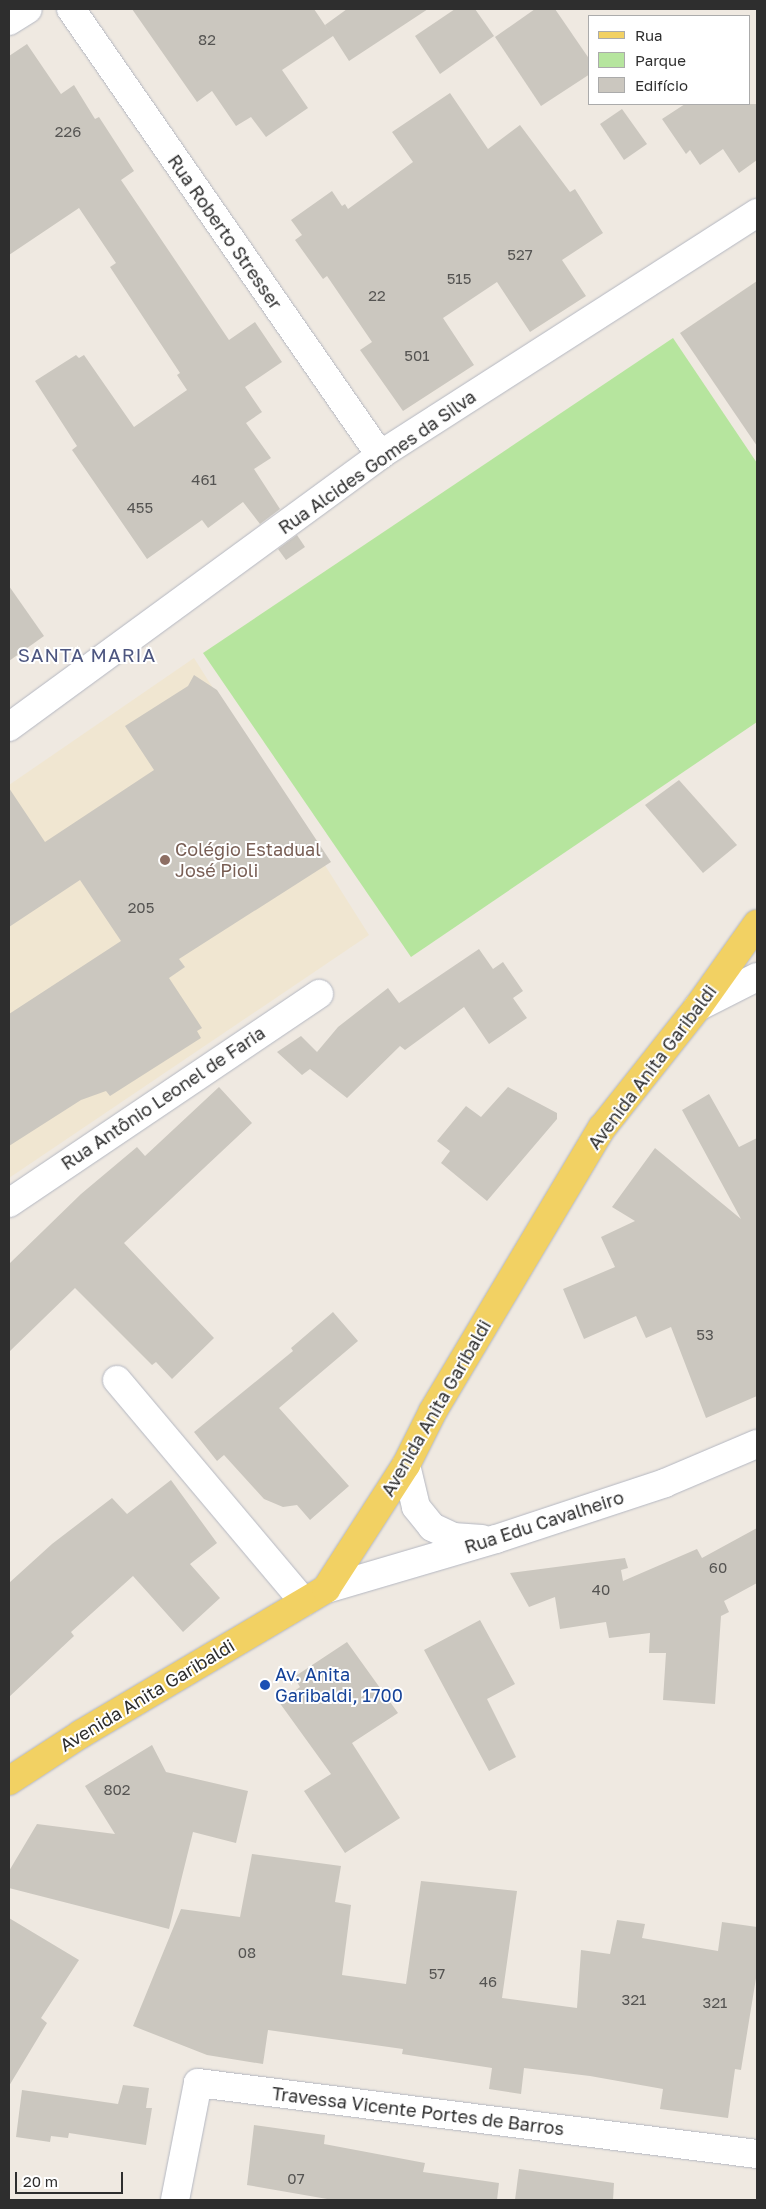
<!DOCTYPE html>
<meta charset="utf-8">
<style>
body{margin:0}
#map{position:relative;width:766px;height:2209px;overflow:hidden;background:#efe9e1;font-family:"Golos Text",sans-serif}
div>[style]{position:absolute}
.education>*{inset:0;background:#f0e6d1}
.green>*{inset:0;background:#b6e59e}
.building>*{inset:0;background:#cbc7bf}
.roads{filter:drop-shadow(0 0 1px #b4b7c1) drop-shadow(0 0 1px #b4b7c1)}
.minor>*{height:28px;margin:-14px;padding:0 14px;transform-origin:14px;border-radius:14px;background:#fff}
.major>*{height:28px;margin:-14px;padding:0 14px;transform-origin:14px;border-radius:14px;background:#f2d163}
.dots>*{width:14px;height:14px;translate:-50% -50%;box-sizing:border-box;border:2px solid #fff;border-radius:50%}
span{translate:-50% -50%;white-space:nowrap;text-align:center;line-height:1.15;-webkit-text-stroke:4px #fff;paint-order:stroke}
.number-label{font-size:15px;color:#555452}
.number-label span{-webkit-text-stroke-width:0}
.street-label{font-size:18px;color:#2e2e2e}
.education-label{font-size:18px;color:#785e54}
.left{translate:0 -50%;text-align:left}
.transit-label{font-size:18px;color:#164399}
.neighbourhood-label{font-size:19px;color:#4d5680;letter-spacing:1px}
.frame{position:absolute;inset:0;border:10px solid #2e2e2e;pointer-events:none}
.legend{position:absolute;left:588px;top:15px;width:162px;height:90px;box-sizing:border-box;background:#fff;border:1px solid #ababab;margin:0;padding:6px 9px;list-style:none;font-size:15px;color:#2e2e2e}
.legend li{display:flex;align-items:center;gap:10px;height:25px}
.legend b{width:25px;border:1px solid #ababab}
.scale{position:absolute;left:15px;top:2172px;width:108px;height:22px;box-sizing:border-box;border:2px solid #2e2e2e;border-top:0;padding-left:6px;font-size:15px;line-height:18px;white-space:nowrap;color:#2e2e2e;-webkit-text-stroke:4px #fff;paint-order:stroke}
</style>
<div id="map">
<div class="education">
<div style="clip-path:polygon(194px 658px,369px 935px,9px 1178px,9px 785px)"></div>
</div>
<div class="green">
<div style="clip-path:polygon(673px 338px,757px 463px,757px 722px,411px 957px,203px 653px)"></div>
</div>
<div class="building">
<div style="clip-path:polygon(132px 9px,314px 9px,331px 34px,325px 25px,347px 9px,428px 9px,349px 61px,333px 36px,282px 70px,308px 108px,266px 137px,251px 117px,236px 126px,212px 91px,197px 102px)"></div>
<div style="clip-path:polygon(455px 9px,475px 9px,494px 36px,440px 74px,415px 36px)"></div>
<div style="clip-path:polygon(535px 9px,555px 9px,590px 60px,590px 74px,541px 106px,495px 37px)"></div>
<div style="clip-path:polygon(27px 44px,61px 94px,74px 85px,95px 119px,99px 117px,134px 171px,121px 180px,229px 340px,255px 322px,282px 362px,245px 387px,262px 412px,246px 423px,271px 458px,254px 469px,280px 509px,260px 524px,243px 502px,208px 528px,202px 520px,147px 559px,72px 450px,77px 446px,35px 381px,76px 355px,79px 358px,84px 355px,134px 427px,187px 390px,177px 375px,180px 373px,110px 267px,116px 263px,79px 208px,9px 255px,9px 56px)"></div>
<div style="clip-path:polygon(450px 93px,488px 149px,520px 125px,570px 192px,575px 189px,603px 233px,562px 260px,586px 296px,530px 332px,497px 282px,443px 318px,474px 365px,403px 411px,360px 350px,372px 342px,327px 276px,323px 279px,295px 240px,302px 235px,291px 220px,332px 191px,342px 206px,345px 204px,348px 209px,413px 162px,392px 132px)"></div>
<div style="clip-path:polygon(685px 104px,757px 104px,757px 160px,739px 173px,723px 149px,700px 165px,690px 150px,686px 154px,662px 119px)"></div>
<div style="clip-path:polygon(622px 109px,647px 144px,624px 160px,600px 124px)"></div>
<div style="clip-path:polygon(757px 281px,757px 446px,680px 333px)"></div>
<div style="clip-path:polygon(297px 535px,305px 547px,286px 560px,278px 549px)"></div>
<div style="clip-path:polygon(9px 586px,44px 636px,9px 661px)"></div>
<div style="clip-path:polygon(194px 675px,217px 690px,331px 862px,179px 959px,185px 967px,169px 978px,202px 1028px,197px 1031px,201px 1038px,110px 1096px,106px 1091px,81px 1100px,9px 1146px,9px 1014px,121px 941px,80px 880px,9px 927px,9px 788px,45px 842px,154px 770px,125px 726px,188px 686px)"></div>
<div style="clip-path:polygon(679px 780px,737px 845px,703px 873px,645px 805px)"></div>
<div style="clip-path:polygon(479px 949px,493px 969px,503px 962px,523px 991px,513px 998px,527px 1018px,489px 1044px,464px 1007px,405px 1050px,400px 1046px,347px 1098px,310px 1069px,302px 1075px,277px 1052px,301px 1036px,317px 1052px,338px 1027px,388px 988px,399px 1003px)"></div>
<div style="clip-path:polygon(219px 1087px,252px 1123px,124px 1243px,214px 1338px,172px 1379px,156px 1362px,152px 1365px,75px 1288px,9px 1352px,9px 1264px,81px 1194px,137px 1147px,145px 1156px)"></div>
<div style="clip-path:polygon(508px 1087px,557px 1113px,557px 1119px,487px 1201px,441px 1163px,450px 1151px,437px 1141px,466px 1106px,481px 1117px)"></div>
<div style="clip-path:polygon(709px 1094px,739px 1147px,757px 1138px,757px 1396px,706px 1418px,671px 1327px,646px 1338px,636px 1316px,584px 1339px,563px 1289px,615px 1267px,601px 1237px,635px 1221px,612px 1207px,655px 1148px,741px 1219px,682px 1110px)"></div>
<div style="clip-path:polygon(333px 1312px,358px 1341px,279px 1408px,349px 1486px,310px 1520px,297px 1505px,283px 1507px,264px 1499px,224px 1455px,217px 1461px,194px 1432px,293px 1351px,291px 1348px)"></div>
<div style="clip-path:polygon(171px 1480px,217px 1543px,190px 1564px,220px 1598px,183px 1632px,133px 1576px,71px 1632px,74px 1636px,9px 1697px,9px 1583px,52px 1544px,112px 1498px,127px 1514px)"></div>
<div style="clip-path:polygon(757px 1528px,757px 1583px,724px 1601px,729px 1612px,721px 1616px,715px 1704px,663px 1700px,666px 1653px,649px 1653px,650px 1633px,609px 1638px,606px 1622px,560px 1629px,555px 1597px,529px 1607px,510px 1573px,625px 1558px,628px 1568px,621px 1570px,623px 1581px,697px 1549px,702px 1558px)"></div>
<div style="clip-path:polygon(480px 1620px,515px 1684px,487px 1699px,516px 1757px,489px 1771px,424px 1650px)"></div>
<div style="clip-path:polygon(347px 1642px,398px 1713px,352px 1743px,400px 1818px,345px 1853px,304px 1791px,331px 1774px,279px 1702px,300px 1687px,294px 1677px)"></div>
<div style="clip-path:polygon(152px 1745px,166px 1772px,248px 1791px,236px 1843px,193px 1832px,169px 1929px,9px 1888px,9px 1871px,37px 1824px,115px 1834px,85px 1786px)"></div>
<div style="clip-path:polygon(252px 1854px,341px 1866px,335px 1902px,351px 1905px,342px 1975px,406px 1984px,421px 1881px,517px 1891px,502px 1998px,577px 2008px,581px 1950px,610px 1954px,617px 1920px,645px 1924px,642px 1938px,718px 1951px,722px 1922px,757px 1927px,757px 1972px,741px 2070px,735px 2069px,728px 2118px,660px 2109px,663px 2089px,590px 2076px,524px 2068px,521px 2094px,489px 2089px,492px 2068px,402px 2054px,403px 2049px,268px 2030px,263px 2064px,207px 2055px,133px 2026px,181px 1909px,240px 1917px)"></div>
<div style="clip-path:polygon(9px 1918px,79px 1960px,41px 2018px,47px 2023px,9px 2086px)"></div>
<div style="clip-path:polygon(123px 2085px,149px 2088px,146px 2108px,152px 2108px,146px 2145px,69px 2133px,68px 2138px,51px 2136px,50px 2142px,16px 2137px,22px 2090px,118px 2104px)"></div>
<div style="clip-path:polygon(254px 2125px,325px 2135px,324px 2144px,425px 2163px,423px 2172px,499px 2183px,497px 2200px,333px 2200px,247px 2185px)"></div>
<div style="clip-path:polygon(519px 2169px,614px 2183px,613px 2200px,515px 2200px)"></div>
</div>
<div class="roads">
<div class="minor">
<div style="left:71px;top:9px;width:543px;rotate:55.28deg"></div>
<div style="left:9px;top:21px;width:22px;rotate:-32deg"></div>
<div style="left:9px;top:727px;width:460px;rotate:-36.2deg"></div>
<div style="left:380px;top:455px;width:448px;rotate:-32.7deg"></div>
<div style="left:698px;top:1007px;width:66px;rotate:-27deg"></div>
<div style="left:9px;top:1203px;width:374px;rotate:-34deg"></div>
<div style="left:117px;top:1380px;width:290px;rotate:49.9deg"></div>
<div style="left:406px;top:1465px;width:43px;rotate:76.6deg"></div>
<div style="left:416px;top:1507px;width:26px;rotate:51deg"></div>
<div style="left:432px;top:1527px;width:23px;rotate:25deg"></div>
<div style="left:453px;top:1537px;width:29px;rotate:4deg"></div>
<div style="left:326px;top:1589px;width:177px;rotate:-16.4deg"></div>
<div style="left:496px;top:1539px;width:178px;rotate:-18.3deg"></div>
<div style="left:665px;top:1483px;width:100px;rotate:-23deg"></div>
<div style="left:175px;top:2200px;width:119px;rotate:-78.9deg"></div>
<div style="left:198px;top:2083px;width:563px;rotate:7.24deg"></div>
</div>
<div class="major">
<div style="left:9px;top:1781px;width:86px;rotate:-33.1deg"></div>
<div style="left:81px;top:1734px;width:285px;rotate:-30.6deg"></div>
<div style="left:326px;top:1589px;width:148px;rotate:-57.2deg"></div>
<div style="left:406px;top:1465px;width:60px;rotate:-63.4deg"></div>
<div style="left:433px;top:1411px;width:330px;rotate:-59.2deg"></div>
<div style="left:602px;top:1128px;width:154px;rotate:-51.6deg"></div>
<div style="left:698px;top:1007px;width:102px;rotate:-54.6deg"></div>
</div>
</div>
<div class="dots">
<div style="left:165px;top:860px;background:#8d6e63"></div>
<div style="left:265px;top:1685px;background:#1a4fb4"></div>
</div>
<div class="number-label">
<span style="left:207px;top:40px">82</span>
<span style="left:68px;top:132px">226</span>
<span style="left:520px;top:255px">527</span>
<span style="left:459px;top:279px">515</span>
<span style="left:377px;top:296px">22</span>
<span style="left:417px;top:356px">501</span>
<span style="left:204px;top:480px">461</span>
<span style="left:140px;top:508px">455</span>
<span style="left:141px;top:908px">205</span>
<span style="left:705px;top:1335px">53</span>
<span style="left:718px;top:1568px">60</span>
<span style="left:601px;top:1590px">40</span>
<span style="left:117px;top:1790px">802</span>
<span style="left:247px;top:1953px">08</span>
<span style="left:437px;top:1974px">57</span>
<span style="left:488px;top:1982px">46</span>
<span style="left:634px;top:2000px">321</span>
<span style="left:715px;top:2003px">321</span>
<span style="left:296px;top:2179px">07</span>
</div>
<div class="street-label">
<span style="left:225px;top:232px;rotate:55deg">Rua Roberto Stresser</span>
<span style="left:377px;top:462px;rotate:-35deg">Rua Alcides Gomes da Silva</span>
<span style="left:652px;top:1067px;rotate:-53deg">Avenida Anita Garibaldi</span>
<span style="left:163px;top:1098px;rotate:-34deg">Rua Antônio Leonel de Faria</span>
<span style="left:436px;top:1408px;rotate:-60deg">Avenida Anita Garibaldi</span>
<span style="left:544px;top:1522px;rotate:-18deg">Rua Edu Cavalheiro</span>
<span style="left:147px;top:1695px;rotate:-31deg">Avenida Anita Garibaldi</span>
<span style="left:418px;top:2111px;rotate:7deg">Travessa Vicente Portes de Barros</span>
</div>
<div class="education-label">
<span class="left" style="left:175px;top:860px">Colégio Estadual<br>José Pioli</span>
</div>
<div class="transit-label">
<span class="left" style="left:275px;top:1685px">Av. Anita<br>Garibaldi, 1700</span>
</div>
<div class="neighbourhood-label">
<span style="left:87px;top:655px">SANTA MARIA</span>
</div>
<div class="frame"></div>
<ul class="legend">
<li><b style="height:6px;background:#f2d163"></b>Rua</li>
<li><b style="height:14px;background:#b6e59e"></b>Parque</li>
<li><b style="height:14px;background:#cbc7bf"></b>Edifício</li>
</ul>
<div class="scale">20 m</div>
</div>
